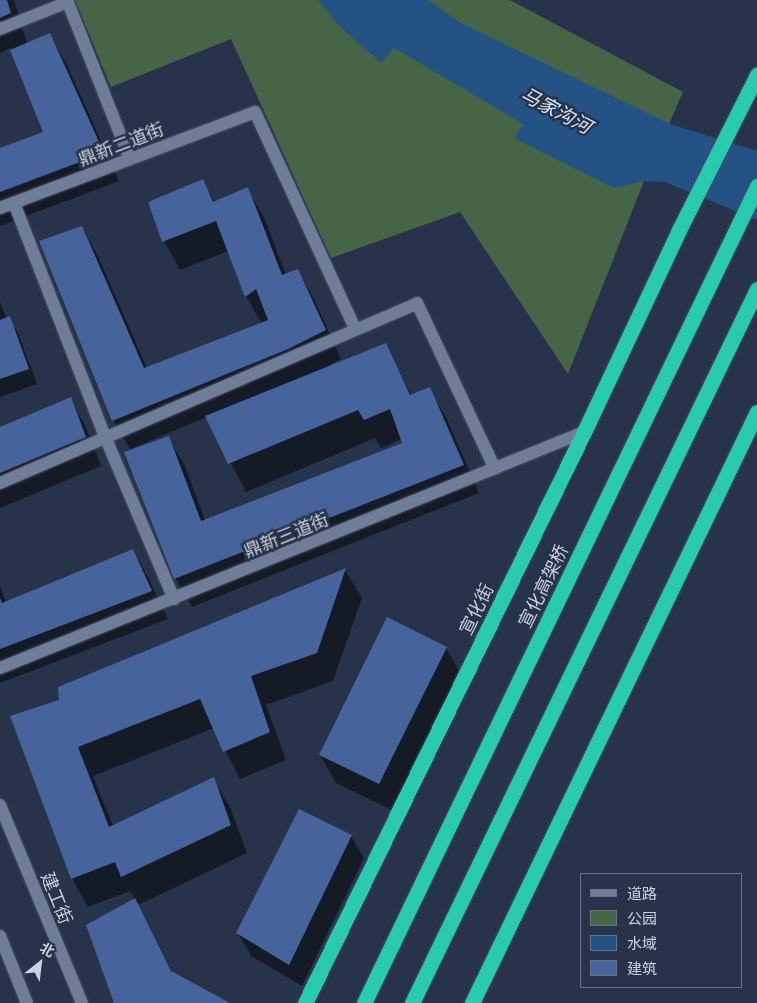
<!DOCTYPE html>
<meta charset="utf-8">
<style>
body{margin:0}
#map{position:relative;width:757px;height:1003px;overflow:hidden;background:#27334a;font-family:Ubuntu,"Noto Sans SC",sans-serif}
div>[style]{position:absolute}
.green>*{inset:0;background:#466547}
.water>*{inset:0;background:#255285}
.shadow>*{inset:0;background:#0007}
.building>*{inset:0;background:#47639c}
.roads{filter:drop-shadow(0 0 1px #485165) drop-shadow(0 0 1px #485165)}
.minor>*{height:12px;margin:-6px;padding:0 6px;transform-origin:6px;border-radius:6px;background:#707d99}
.highway>*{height:15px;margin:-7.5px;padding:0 7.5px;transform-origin:7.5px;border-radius:7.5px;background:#29caae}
span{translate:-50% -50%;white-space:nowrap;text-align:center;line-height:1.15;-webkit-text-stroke:5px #27334a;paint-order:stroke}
.street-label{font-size:18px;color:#cad1e0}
.water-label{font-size:19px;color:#d8e5f5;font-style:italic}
.legend{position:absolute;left:580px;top:873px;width:162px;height:115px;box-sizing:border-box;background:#27334a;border:1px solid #687286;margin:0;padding:6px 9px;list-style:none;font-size:15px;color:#cad1e0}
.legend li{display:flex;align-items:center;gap:10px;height:25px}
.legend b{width:25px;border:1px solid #687286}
.north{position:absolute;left:15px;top:938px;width:50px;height:50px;-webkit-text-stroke:4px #27334a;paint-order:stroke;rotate:29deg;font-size:14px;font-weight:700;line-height:20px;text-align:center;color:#cad1e0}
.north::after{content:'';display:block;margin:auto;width:18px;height:22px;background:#cad1e0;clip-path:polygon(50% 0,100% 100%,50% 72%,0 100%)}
</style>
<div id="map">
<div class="green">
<div style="clip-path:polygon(75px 0,510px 0,683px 92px,644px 181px,568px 374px,460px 212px,331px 258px,231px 39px,111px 87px)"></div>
</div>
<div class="water">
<div style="clip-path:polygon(318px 0,428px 0,461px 23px,670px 124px,757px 151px,757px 220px,665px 182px,644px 181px,614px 188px,514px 138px,523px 124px,394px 48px,381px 63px,338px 25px)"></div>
</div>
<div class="shadow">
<div style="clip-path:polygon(0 0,14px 0,27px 44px,50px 35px,66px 63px,119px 181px,0 226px,0 149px,44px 132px,11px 48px,0 53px)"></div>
<div style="clip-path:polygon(evenodd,202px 180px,215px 203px,247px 189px,264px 217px,286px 275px,298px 271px,314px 299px,341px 359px,328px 366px,328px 368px,385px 345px,412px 396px,429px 389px,446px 417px,479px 493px,192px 607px,176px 579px,126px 453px,131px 451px,114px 421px,41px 242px,82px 227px,98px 256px,147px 368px,262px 324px,246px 296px,228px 251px,180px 270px,164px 241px,149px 203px,202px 180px,207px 417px,246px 492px,375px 438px,381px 448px,402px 439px,404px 443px,205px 520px,185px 466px,168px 437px,133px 450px,133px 448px,207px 417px)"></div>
<div style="clip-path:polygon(0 302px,7px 319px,9px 318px,18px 333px,37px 384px,0 397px)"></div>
<div style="clip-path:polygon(70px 399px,86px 427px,101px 466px,0 508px,0 428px)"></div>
<div style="clip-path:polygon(133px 550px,149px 579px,168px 619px,0 683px,0 586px,6px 603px)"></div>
<div style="clip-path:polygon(345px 570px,362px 598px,333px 681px,266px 705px,286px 760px,240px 779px,214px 728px,93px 776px,113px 826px,213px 779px,230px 807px,247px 853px,138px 905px,173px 974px,228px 1003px,117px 1003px,135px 899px,130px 891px,88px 907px,72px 878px,59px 688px)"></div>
<div style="clip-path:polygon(446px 648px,462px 676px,396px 812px,336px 783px,320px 755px)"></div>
<div style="clip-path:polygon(351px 836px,364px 858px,302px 986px,251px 956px,238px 933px)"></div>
</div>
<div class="building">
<div style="clip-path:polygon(0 0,7px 0,11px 13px,0 18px)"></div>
<div style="clip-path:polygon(50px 33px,104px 153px,0 192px,0 148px,43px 132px,10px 50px)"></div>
<div style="clip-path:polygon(203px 179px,213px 202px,248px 187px,282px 275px,298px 269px,326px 330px,288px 349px,112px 421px,39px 241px,82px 226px,144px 368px,268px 320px,256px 289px,245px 297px,216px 221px,162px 242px,148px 202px)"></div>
<div style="clip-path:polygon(10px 316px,29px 369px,0 379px,0 320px)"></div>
<div style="clip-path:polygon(386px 343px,410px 395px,430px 387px,464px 465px,174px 579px,124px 452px,169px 436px,201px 521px,402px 443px,390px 409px,364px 420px,358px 410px,228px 464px,205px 416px)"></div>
<div style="clip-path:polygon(71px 397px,86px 437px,0 473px,0 427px)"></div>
<div style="clip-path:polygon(133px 549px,152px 591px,0 649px,0 598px,2px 603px)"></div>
<div style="clip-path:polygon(346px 568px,317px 653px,251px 676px,270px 732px,223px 752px,200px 699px,78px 747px,109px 827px,214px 777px,231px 825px,121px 877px,115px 862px,71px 879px,10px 716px,59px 700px,58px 687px)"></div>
<div style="clip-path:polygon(387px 617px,447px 647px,379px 784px,319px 755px)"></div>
<div style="clip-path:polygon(299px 809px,352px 835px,289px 965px,236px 933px)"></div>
<div style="clip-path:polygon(135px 898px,171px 971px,230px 1003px,114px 1003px,86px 925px)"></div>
</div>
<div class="roads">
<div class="minor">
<div style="left:67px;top:0;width:171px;rotate:68.4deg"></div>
<div style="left:0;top:29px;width:73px;rotate:-21.7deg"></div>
<div style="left:14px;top:203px;width:253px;rotate:68.7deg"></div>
<div style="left:106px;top:439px;width:174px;rotate:67deg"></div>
<div style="left:0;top:208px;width:272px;rotate:-20.6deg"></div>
<div style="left:255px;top:112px;width:238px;rotate:65.2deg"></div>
<div style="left:0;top:483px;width:454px;rotate:-23.3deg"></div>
<div style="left:417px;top:303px;width:183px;rotate:64.8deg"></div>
<div style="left:0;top:668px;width:630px;rotate:-22deg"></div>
<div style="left:0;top:805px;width:214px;rotate:67.5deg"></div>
<div style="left:0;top:936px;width:72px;rotate:68.1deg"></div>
</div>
<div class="highway">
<div style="left:305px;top:1003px;width:636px;rotate:-63.96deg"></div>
<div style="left:584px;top:432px;width:223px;rotate:-64.8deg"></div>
<div style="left:679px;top:230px;width:174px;rotate:-63.3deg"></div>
<div style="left:364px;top:1003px;width:907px;rotate:-64.31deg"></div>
<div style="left:412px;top:1003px;width:793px;rotate:-64.21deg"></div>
<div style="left:472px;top:1003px;width:656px;rotate:-64.26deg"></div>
</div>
</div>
<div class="street-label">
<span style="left:121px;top:144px;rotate:-21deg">鼎新二道街</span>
<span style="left:286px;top:535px;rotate:-22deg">鼎新三道街</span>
<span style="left:543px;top:586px;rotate:-64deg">宣化高架桥</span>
<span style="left:476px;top:609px;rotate:-64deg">宣化街</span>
<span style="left:57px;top:898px;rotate:68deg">建工街</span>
</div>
<div class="water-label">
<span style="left:556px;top:111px;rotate:28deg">马家沟河</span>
</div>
<ul class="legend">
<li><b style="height:6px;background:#707d99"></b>道路</li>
<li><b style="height:14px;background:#466547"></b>公园</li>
<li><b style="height:14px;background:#255285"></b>水域</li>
<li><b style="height:14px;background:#47639c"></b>建筑</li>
</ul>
<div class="north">北</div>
</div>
